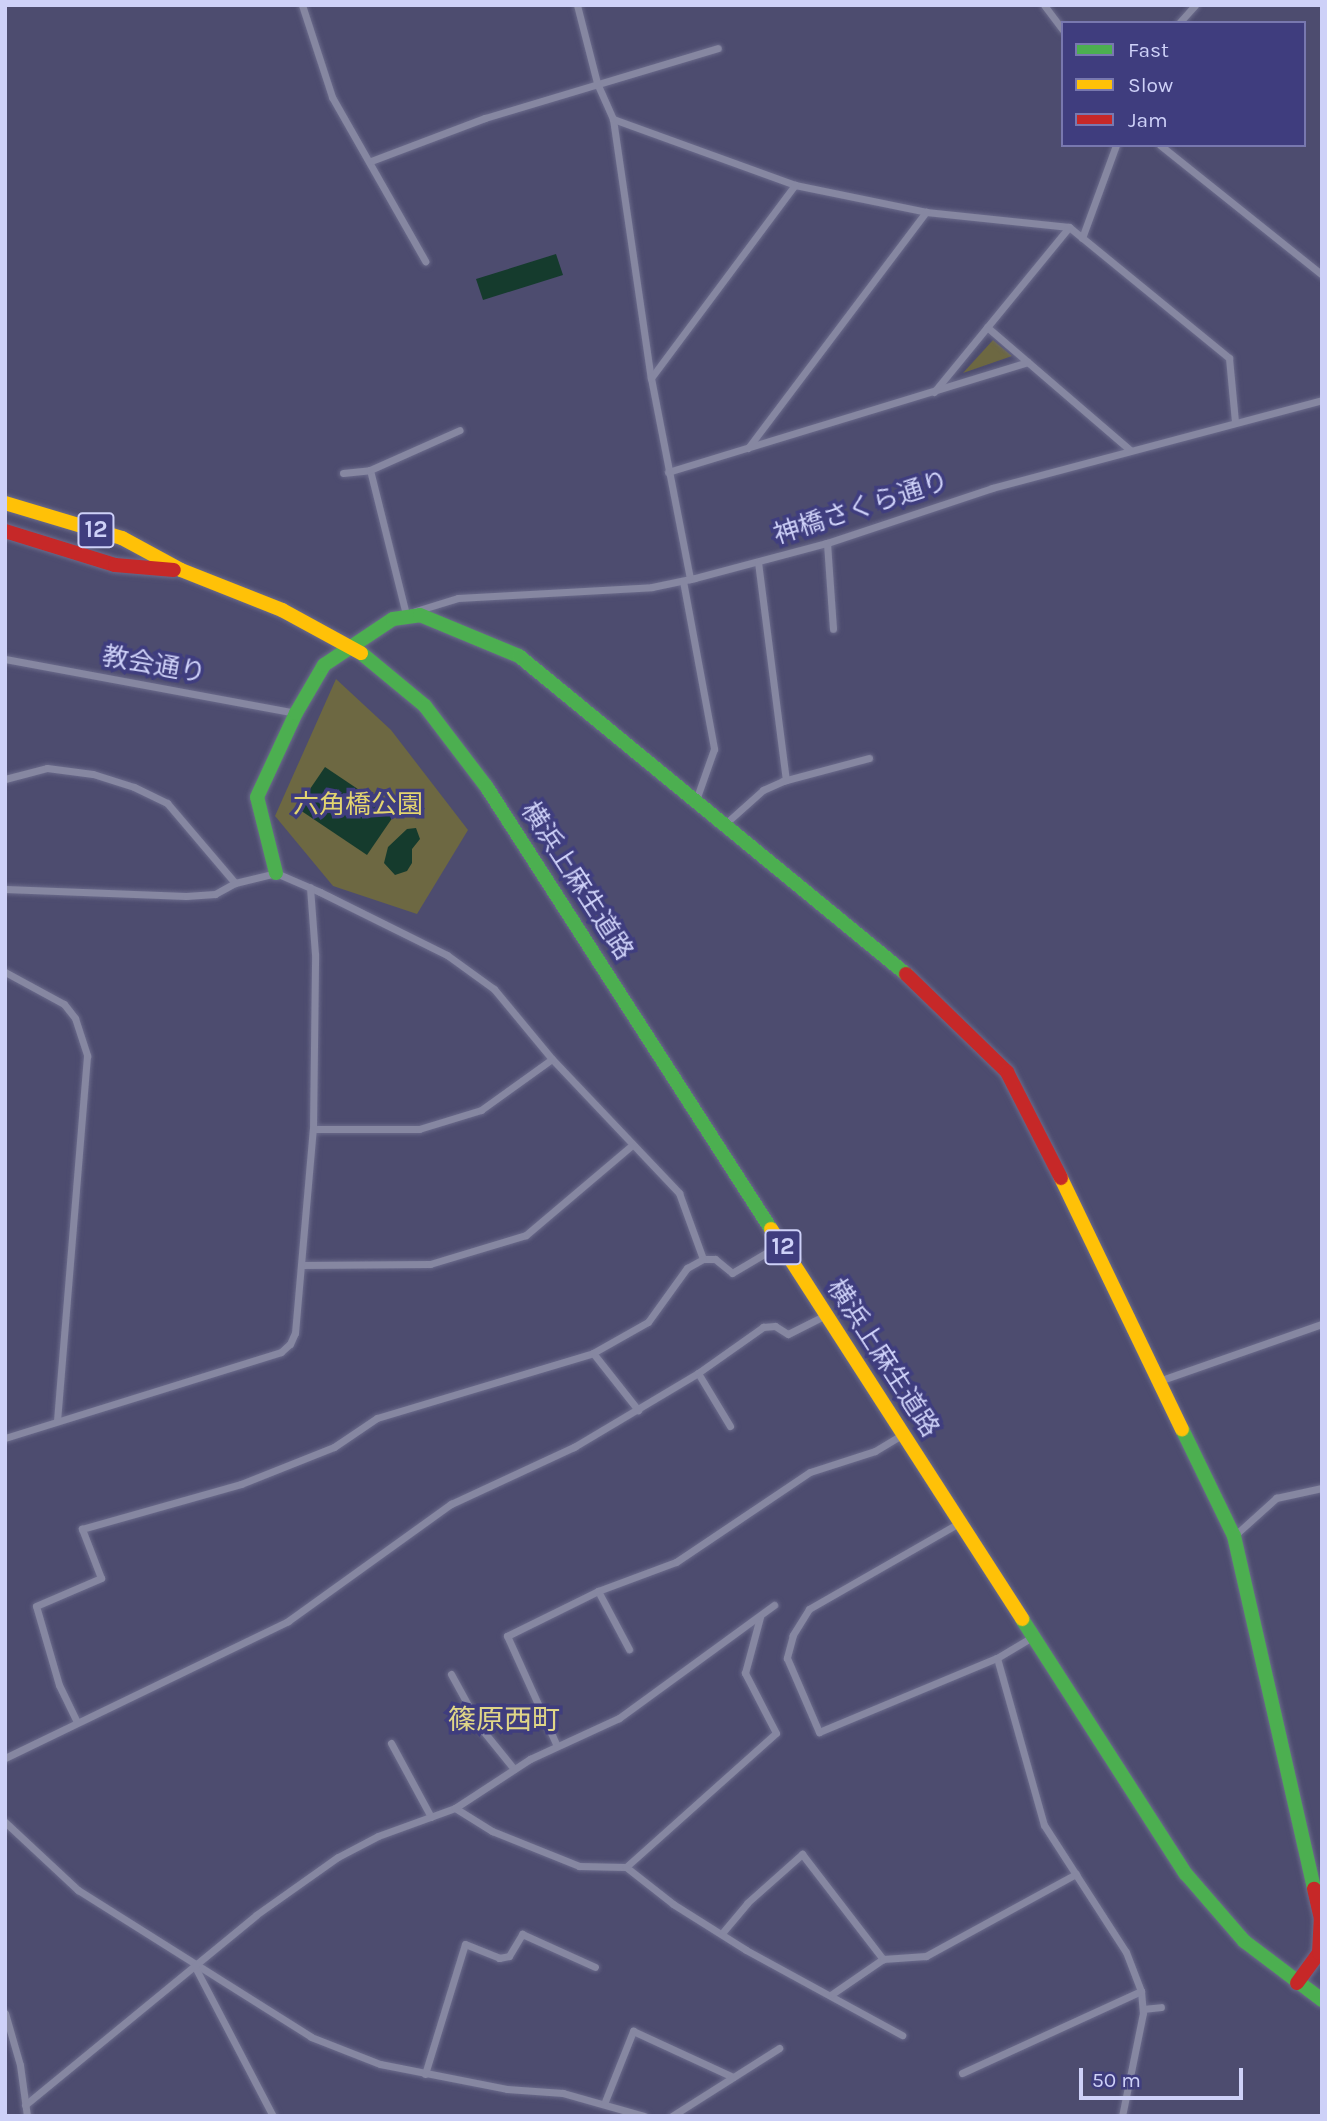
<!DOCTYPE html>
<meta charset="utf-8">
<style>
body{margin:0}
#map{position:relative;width:1327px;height:2121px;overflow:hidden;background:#4d4c6f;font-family:Karla,"Noto Sans JP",sans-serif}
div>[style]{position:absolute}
.green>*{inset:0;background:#6d6842}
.water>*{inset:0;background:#153b2d}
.roads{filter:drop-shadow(0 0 2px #6b6b8b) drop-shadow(0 0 2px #6b6b8b)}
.street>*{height:7px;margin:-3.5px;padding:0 3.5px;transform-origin:3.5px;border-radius:3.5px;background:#8687a1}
.fast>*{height:14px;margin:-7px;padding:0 7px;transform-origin:7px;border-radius:7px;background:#4caf50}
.slow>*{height:14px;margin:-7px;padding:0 7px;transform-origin:7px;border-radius:7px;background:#ffc107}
.jam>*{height:14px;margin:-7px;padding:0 7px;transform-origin:7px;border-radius:7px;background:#c62828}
span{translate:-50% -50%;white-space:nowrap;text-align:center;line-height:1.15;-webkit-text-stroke:7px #3f3d7e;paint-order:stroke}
.shield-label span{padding:2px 5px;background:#3f3d7e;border:2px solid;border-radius:5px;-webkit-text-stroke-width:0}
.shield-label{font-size:24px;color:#ced1f8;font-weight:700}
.street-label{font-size:26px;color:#ced1f8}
.park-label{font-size:26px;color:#e3d56f}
.neighbourhood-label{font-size:28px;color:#e0d687}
.frame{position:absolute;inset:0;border:7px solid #ced1f8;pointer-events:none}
.legend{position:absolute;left:1061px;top:21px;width:245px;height:126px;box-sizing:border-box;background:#3f3d7e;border:2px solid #7878af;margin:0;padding:9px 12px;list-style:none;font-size:21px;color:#ced1f8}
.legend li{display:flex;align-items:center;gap:14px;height:35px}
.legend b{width:35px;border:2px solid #7878af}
.scale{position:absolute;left:1079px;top:2068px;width:164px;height:32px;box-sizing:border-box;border:4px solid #ced1f8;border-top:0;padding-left:9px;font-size:21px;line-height:24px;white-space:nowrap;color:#ced1f8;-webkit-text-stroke:5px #3f3d7e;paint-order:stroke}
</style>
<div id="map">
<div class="green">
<div style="clip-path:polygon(993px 340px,1012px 356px,963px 373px)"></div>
<div style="clip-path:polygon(336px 679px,391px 730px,468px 830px,417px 914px,333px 886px,275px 816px)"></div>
</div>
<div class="water">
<div style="clip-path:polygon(556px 254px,563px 275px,483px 300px,476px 279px)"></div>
<div style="clip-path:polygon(325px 767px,395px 814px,367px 855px,297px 808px)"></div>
<div style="clip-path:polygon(416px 828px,420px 839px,412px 849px,412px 863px,407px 871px,395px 875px,384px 863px,388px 847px,407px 829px)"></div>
</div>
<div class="roads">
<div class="street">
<div style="left:302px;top:5px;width:97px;rotate:71.9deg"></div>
<div style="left:332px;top:97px;width:189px;rotate:60.4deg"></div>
<div style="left:577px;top:5px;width:81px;rotate:75.6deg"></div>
<div style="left:597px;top:83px;width:39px;rotate:66deg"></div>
<div style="left:613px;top:119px;width:262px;rotate:81.7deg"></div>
<div style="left:651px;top:378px;width:205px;rotate:79deg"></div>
<div style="left:1044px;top:5px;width:31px;rotate:53deg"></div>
<div style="left:1179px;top:23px;width:24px;rotate:-48deg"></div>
<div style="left:613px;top:119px;width:194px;rotate:19.9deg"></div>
<div style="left:795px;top:185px;width:134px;rotate:11.6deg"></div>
<div style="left:926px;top:212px;width:144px;rotate:6deg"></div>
<div style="left:1069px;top:227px;width:207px;rotate:39.3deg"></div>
<div style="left:1229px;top:358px;width:63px;rotate:84.6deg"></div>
<div style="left:1160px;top:145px;width:208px;rotate:38.7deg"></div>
<div style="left:371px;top:161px;width:122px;rotate:-20.7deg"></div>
<div style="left:485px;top:118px;width:243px;rotate:-16.7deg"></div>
<div style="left:1082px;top:238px;width:99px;rotate:-69.9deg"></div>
<div style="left:987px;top:327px;width:189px;rotate:40.7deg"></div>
<div style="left:651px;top:378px;width:241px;rotate:-53.3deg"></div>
<div style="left:934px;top:392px;width:213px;rotate:-50.7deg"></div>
<div style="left:748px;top:448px;width:296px;rotate:-53deg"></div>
<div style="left:370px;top:470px;width:148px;rotate:76deg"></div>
<div style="left:406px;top:614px;width:54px;rotate:-17.1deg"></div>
<div style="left:458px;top:598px;width:194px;rotate:-3.2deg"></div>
<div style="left:652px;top:587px;width:44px;rotate:-11.8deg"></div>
<div style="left:695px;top:578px;width:137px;rotate:-14.9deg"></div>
<div style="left:827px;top:543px;width:174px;rotate:-18.4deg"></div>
<div style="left:992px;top:488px;width:342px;rotate:-14.9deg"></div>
<div style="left:668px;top:472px;width:376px;rotate:-17deg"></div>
<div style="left:343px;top:473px;width:27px;rotate:-6deg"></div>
<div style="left:370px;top:470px;width:98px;rotate:-24deg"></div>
<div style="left:827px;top:543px;width:86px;rotate:86deg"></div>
<div style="left:758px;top:562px;width:220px;rotate:82.7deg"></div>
<div style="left:683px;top:581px;width:171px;rotate:79.5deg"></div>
<div style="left:714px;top:749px;width:54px;rotate:109.4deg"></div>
<div style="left:5px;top:659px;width:296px;rotate:10.5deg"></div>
<div style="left:5px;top:779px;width:43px;rotate:-14.7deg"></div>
<div style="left:47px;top:768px;width:46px;rotate:7.4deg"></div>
<div style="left:93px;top:774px;width:43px;rotate:17.6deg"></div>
<div style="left:134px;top:787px;width:37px;rotate:26deg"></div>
<div style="left:167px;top:803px;width:105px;rotate:49.6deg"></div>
<div style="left:725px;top:824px;width:51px;rotate:-41.8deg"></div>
<div style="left:763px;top:790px;width:22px;rotate:-24deg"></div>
<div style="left:783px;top:781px;width:89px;rotate:-15deg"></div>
<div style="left:5px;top:889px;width:181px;rotate:2.2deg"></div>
<div style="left:186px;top:896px;width:29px;rotate:-4deg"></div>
<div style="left:215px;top:894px;width:23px;rotate:-29deg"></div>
<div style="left:235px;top:883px;width:42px;rotate:-13.7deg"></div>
<div style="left:276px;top:873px;width:48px;rotate:23.4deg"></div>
<div style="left:320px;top:892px;width:142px;rotate:26.4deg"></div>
<div style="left:447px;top:955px;width:58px;rotate:35.9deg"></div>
<div style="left:494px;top:989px;width:91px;rotate:50.4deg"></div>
<div style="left:552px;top:1059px;width:185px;rotate:46.5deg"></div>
<div style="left:679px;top:1193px;width:70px;rotate:70deg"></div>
<div style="left:703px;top:1259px;width:12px"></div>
<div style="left:715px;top:1259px;width:22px;rotate:39deg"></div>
<div style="left:732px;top:1273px;width:57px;rotate:-30.6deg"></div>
<div style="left:5px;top:972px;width:67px;rotate:28.5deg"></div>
<div style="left:64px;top:1004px;width:18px;rotate:52deg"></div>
<div style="left:75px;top:1018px;width:40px;rotate:72deg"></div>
<div style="left:87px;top:1056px;width:365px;rotate:94.7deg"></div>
<div style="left:313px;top:1129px;width:106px"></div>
<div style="left:419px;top:1129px;width:65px;rotate:-17deg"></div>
<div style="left:481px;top:1110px;width:87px;rotate:-35.7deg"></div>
<div style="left:301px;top:1265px;width:129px;rotate:-0.4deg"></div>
<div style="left:430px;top:1264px;width:100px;rotate:-16.8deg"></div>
<div style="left:526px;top:1235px;width:139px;rotate:-40.3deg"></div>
<div style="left:593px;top:1353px;width:73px;rotate:51.7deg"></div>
<div style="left:698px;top:1373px;width:62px;rotate:58.9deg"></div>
<div style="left:1159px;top:1381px;width:173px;rotate:-19.3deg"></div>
<div style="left:5px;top:1438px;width:289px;rotate:-17.3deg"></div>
<div style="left:281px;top:1352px;width:12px;rotate:-42deg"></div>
<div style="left:290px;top:1344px;width:12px;rotate:-66deg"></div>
<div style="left:295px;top:1333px;width:205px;rotate:-85deg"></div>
<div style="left:313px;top:1129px;width:175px;rotate:-89.3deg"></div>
<div style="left:315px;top:954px;width:67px;rotate:-94.3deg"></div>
<div style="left:959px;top:1523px;width:173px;rotate:150.2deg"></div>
<div style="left:809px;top:1609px;width:31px;rotate:122deg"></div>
<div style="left:793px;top:1635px;width:24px;rotate:105deg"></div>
<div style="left:787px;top:1658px;width:81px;rotate:66.6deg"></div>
<div style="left:819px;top:1732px;width:193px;rotate:-22.6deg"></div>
<div style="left:997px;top:1658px;width:41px;rotate:-31deg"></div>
<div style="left:1234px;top:1536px;width:57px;rotate:-42.1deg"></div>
<div style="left:1276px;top:1498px;width:47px;rotate:-12.3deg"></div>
<div style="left:598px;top:1591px;width:66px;rotate:61.9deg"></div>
<div style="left:997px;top:1658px;width:173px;rotate:74.3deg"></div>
<div style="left:1044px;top:1825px;width:151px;rotate:57.2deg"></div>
<div style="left:1126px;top:1952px;width:42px;rotate:69deg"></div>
<div style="left:1141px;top:1991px;width:22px;rotate:85deg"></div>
<div style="left:1143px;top:2013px;width:105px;rotate:101.5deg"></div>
<div style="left:451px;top:1674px;width:60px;rotate:61.3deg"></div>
<div style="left:480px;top:1727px;width:54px;rotate:51deg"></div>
<div style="left:77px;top:1722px;width:41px;rotate:-115.9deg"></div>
<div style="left:59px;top:1685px;width:82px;rotate:-106.2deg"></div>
<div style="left:36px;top:1606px;width:71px;rotate:-23.3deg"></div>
<div style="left:101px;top:1578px;width:53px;rotate:-111.2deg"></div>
<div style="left:82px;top:1529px;width:165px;rotate:-15.8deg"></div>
<div style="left:241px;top:1484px;width:100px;rotate:-21.7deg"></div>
<div style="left:334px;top:1447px;width:52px;rotate:-34deg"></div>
<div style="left:377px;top:1418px;width:226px;rotate:-16.7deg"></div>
<div style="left:593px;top:1353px;width:63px;rotate:-29.4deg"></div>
<div style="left:648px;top:1322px;width:67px;rotate:-54.2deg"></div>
<div style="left:687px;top:1268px;width:18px;rotate:-29deg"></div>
<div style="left:391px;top:1743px;width:84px;rotate:61.6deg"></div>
<div style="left:557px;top:1746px;width:121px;rotate:-114.4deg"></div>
<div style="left:507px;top:1636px;width:102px;rotate:-26.3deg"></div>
<div style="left:598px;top:1591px;width:83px;rotate:-20.4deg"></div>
<div style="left:676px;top:1562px;width:161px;rotate:-33.9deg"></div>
<div style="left:810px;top:1472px;width:68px;rotate:-17.9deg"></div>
<div style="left:875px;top:1451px;width:33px;rotate:-31deg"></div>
<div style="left:5px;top:1758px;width:314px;rotate:-25.8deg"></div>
<div style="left:288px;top:1621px;width:201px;rotate:-35.7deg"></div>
<div style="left:451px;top:1504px;width:136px;rotate:-24.9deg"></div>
<div style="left:574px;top:1447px;width:144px;rotate:-30.8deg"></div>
<div style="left:698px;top:1373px;width:80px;rotate:-35.3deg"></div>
<div style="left:763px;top:1327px;width:12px;rotate:-5deg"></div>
<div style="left:775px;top:1326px;width:15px;rotate:32deg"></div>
<div style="left:788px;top:1334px;width:42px;rotate:-26.6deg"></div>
<div style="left:455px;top:1808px;width:44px;rotate:31.9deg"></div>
<div style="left:492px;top:1831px;width:94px;rotate:21.9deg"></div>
<div style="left:579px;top:1866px;width:47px;rotate:1.2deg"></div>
<div style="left:626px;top:1867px;width:60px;rotate:38.2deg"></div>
<div style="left:673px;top:1904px;width:86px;rotate:32.2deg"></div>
<div style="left:746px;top:1950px;width:178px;rotate:28.6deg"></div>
<div style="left:5px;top:1822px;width:100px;rotate:43deg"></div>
<div style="left:78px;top:1890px;width:275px;rotate:32.2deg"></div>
<div style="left:311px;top:2037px;width:74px;rotate:21.4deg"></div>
<div style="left:380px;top:2064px;width:129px;rotate:11.1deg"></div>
<div style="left:507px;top:2089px;width:56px;rotate:4.1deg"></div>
<div style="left:563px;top:2093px;width:84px;rotate:15.9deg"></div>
<div style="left:626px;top:1867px;width:201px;rotate:-41.8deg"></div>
<div style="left:776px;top:1733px;width:68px;rotate:-117.3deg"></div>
<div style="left:745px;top:1673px;width:58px;rotate:-75deg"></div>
<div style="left:723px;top:1932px;width:38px;rotate:-50deg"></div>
<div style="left:747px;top:1903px;width:74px;rotate:-41.7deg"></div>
<div style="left:802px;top:1854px;width:133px;rotate:52.4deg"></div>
<div style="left:883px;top:1959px;width:62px;rotate:145.5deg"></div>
<div style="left:883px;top:1959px;width:43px;rotate:-4deg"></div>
<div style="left:926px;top:1956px;width:171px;rotate:-28.7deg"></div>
<div style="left:195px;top:1967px;width:168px;rotate:62.4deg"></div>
<div style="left:1143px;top:2009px;width:18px;rotate:-6deg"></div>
<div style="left:5px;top:2013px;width:54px;rotate:73.9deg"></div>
<div style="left:20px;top:2065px;width:51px;rotate:82.2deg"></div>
<div style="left:962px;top:2073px;width:197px;rotate:-24.6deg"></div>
<div style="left:425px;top:2074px;width:136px;rotate:-72.9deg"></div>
<div style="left:465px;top:1944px;width:37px;rotate:22deg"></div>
<div style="left:499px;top:1958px;width:10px;rotate:-11deg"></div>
<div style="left:509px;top:1956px;width:26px;rotate:-59deg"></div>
<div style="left:522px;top:1934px;width:80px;rotate:24.3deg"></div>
<div style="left:604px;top:2104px;width:79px;rotate:-68.3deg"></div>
<div style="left:633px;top:2031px;width:110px;rotate:24.7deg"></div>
<div style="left:25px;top:2105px;width:299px;rotate:-39.4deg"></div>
<div style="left:256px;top:1915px;width:100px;rotate:-35.3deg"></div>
<div style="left:338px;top:1857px;width:45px;rotate:-27.7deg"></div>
<div style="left:378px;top:1836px;width:82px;rotate:-20deg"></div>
<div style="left:455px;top:1808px;width:90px;rotate:-33.2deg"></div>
<div style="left:530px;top:1759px;width:98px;rotate:-24.7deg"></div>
<div style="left:619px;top:1718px;width:192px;rotate:-36.1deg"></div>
<div style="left:672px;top:2116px;width:127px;rotate:-32.4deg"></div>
</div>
<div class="fast">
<div style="left:361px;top:653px;width:83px;rotate:39.6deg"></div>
<div style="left:425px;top:706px;width:101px;rotate:52.7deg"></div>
<div style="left:486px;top:786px;width:527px;rotate:57.25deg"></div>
<div style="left:276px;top:873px;width:78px;rotate:-104deg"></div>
<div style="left:257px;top:797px;width:93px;rotate:-65.1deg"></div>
<div style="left:296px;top:713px;width:56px;rotate:-59.7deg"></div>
<div style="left:324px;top:665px;width:83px;rotate:-33.7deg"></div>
<div style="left:393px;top:619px;width:27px;rotate:-8deg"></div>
<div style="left:420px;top:615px;width:107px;rotate:22.5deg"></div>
<div style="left:519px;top:656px;width:501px;rotate:39.41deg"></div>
<div style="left:1182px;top:1429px;width:119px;rotate:64.1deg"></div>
<div style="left:1234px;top:1536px;width:362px;rotate:77.2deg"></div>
<div style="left:1022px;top:1619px;width:303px;rotate:57.3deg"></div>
<div style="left:1186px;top:1874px;width:89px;rotate:49.1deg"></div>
<div style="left:1244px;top:1941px;width:98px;rotate:37.1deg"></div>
</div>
<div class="slow">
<div style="left:5px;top:503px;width:122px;rotate:16.7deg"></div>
<div style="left:122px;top:538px;width:67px;rotate:28.5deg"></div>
<div style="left:181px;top:570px;width:109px;rotate:21.6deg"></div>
<div style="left:282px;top:610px;width:90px;rotate:28.6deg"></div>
<div style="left:1061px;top:1178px;width:279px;rotate:64.3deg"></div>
<div style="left:771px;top:1229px;width:464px;rotate:57.2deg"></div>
</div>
<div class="jam">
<div style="left:5px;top:531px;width:115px;rotate:17.2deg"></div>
<div style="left:115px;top:565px;width:59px;rotate:4.8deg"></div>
<div style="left:906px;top:974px;width:141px;rotate:44.1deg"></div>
<div style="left:1007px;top:1072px;width:119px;rotate:63deg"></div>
<div style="left:1297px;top:1983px;width:37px;rotate:-54deg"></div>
<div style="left:1319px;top:1953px;width:34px;rotate:-87deg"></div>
<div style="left:1321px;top:1919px;width:31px;rotate:-103deg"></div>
</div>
</div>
<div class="shield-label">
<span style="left:96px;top:530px">12</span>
<span style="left:783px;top:1247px">12</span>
</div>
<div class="street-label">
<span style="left:861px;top:508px;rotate:-18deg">神橋さくら通り</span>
<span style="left:154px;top:665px;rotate:10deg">教会通り</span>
<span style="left:577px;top:881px;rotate:57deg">横浜上麻生道路</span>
<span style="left:883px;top:1358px;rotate:57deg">横浜上麻生道路</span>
</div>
<div class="park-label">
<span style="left:358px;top:805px">六角橋公園</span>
</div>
<div class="neighbourhood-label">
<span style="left:504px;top:1720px">篠原西町</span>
</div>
<div class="frame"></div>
<ul class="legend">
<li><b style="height:9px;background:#4caf50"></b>Fast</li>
<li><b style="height:9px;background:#ffc107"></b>Slow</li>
<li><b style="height:9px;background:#c62828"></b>Jam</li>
</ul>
<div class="scale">50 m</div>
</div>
